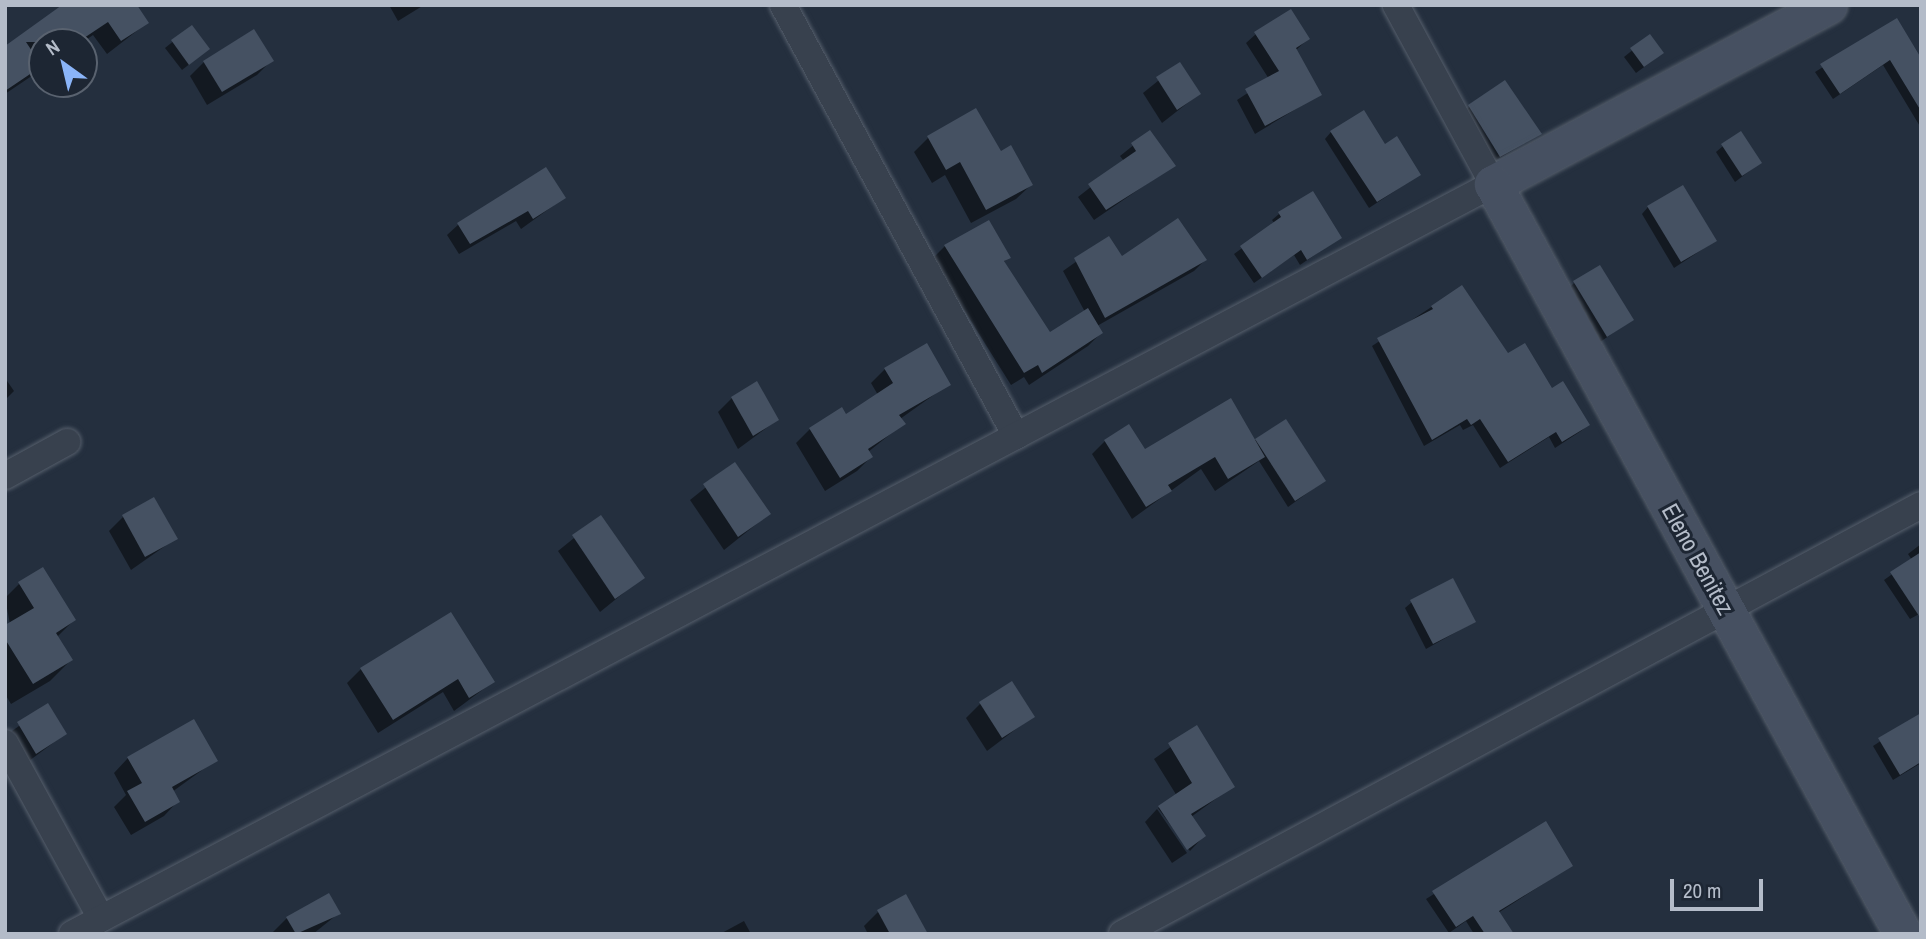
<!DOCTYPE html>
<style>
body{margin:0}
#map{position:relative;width:1926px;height:939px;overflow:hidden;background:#242f3e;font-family:"Archivo Narrow",sans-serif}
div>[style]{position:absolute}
.shadow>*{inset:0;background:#0007}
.building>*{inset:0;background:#455162}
.roads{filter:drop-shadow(0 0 2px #565f6c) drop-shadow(0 0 2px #565f6c)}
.street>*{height:26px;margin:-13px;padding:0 13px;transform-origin:13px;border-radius:13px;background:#38414e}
.secondary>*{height:37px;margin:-18.5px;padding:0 18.5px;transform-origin:18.5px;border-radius:18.5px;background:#465061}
span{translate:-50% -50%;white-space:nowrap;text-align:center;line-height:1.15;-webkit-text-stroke:6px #1d2633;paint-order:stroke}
.street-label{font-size:24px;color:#b4bcc9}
.frame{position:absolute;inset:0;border:7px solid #b4bcc9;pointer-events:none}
.north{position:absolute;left:28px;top:28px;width:70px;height:70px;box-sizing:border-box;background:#1d2633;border:2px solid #59626f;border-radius:50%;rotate:326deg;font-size:19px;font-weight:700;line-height:28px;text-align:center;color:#b4bcc9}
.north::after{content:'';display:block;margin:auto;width:24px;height:32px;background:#8ab4f8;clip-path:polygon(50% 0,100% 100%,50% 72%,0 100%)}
.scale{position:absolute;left:1670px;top:879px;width:93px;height:32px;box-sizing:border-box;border:4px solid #b4bcc9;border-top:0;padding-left:9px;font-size:21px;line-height:24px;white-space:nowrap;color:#b4bcc9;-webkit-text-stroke:5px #1d2633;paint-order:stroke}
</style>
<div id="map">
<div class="shadow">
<div style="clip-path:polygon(389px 5px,424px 5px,398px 21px)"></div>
<div style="clip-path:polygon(64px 6px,147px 23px,107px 54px,93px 35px,83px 42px,42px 42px,42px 69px,5px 94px,5px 48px)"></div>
<div style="clip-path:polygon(1897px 21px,1921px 61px,1921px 128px,1883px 65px,1833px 99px,1815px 72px)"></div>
<div style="clip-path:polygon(191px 27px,201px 55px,182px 70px,165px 48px)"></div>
<div style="clip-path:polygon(1256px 34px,1308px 39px,1295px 51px,1319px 95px,1255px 134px,1237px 100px,1269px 79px,1246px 43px)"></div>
<div style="clip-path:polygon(1650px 36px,1655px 59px,1636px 73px,1624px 57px)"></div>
<div style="clip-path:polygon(271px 61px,257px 75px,207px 105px,190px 76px,204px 62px)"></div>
<div style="clip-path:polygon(1179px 64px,1199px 94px,1162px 123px,1143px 93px)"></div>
<div style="clip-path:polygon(1469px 107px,1540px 134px,1493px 162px,1463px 113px)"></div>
<div style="clip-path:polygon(1150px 132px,1173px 166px,1094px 220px,1078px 197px,1124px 161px,1120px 156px)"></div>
<div style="clip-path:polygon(1331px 132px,1384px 146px,1419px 175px,1369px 208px,1325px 139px)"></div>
<div style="clip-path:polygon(928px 138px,1000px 153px,1031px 185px,1016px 199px,971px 223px,945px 175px,932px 183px,914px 152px)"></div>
<div style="clip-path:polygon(1723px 146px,1760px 163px,1735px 182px,1716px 152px)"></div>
<div style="clip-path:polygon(564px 198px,521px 229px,516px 221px,459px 254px,447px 235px,459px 224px)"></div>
<div style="clip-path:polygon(1648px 207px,1715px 241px,1674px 268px,1642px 214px)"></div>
<div style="clip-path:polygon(1279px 214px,1340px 238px,1300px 265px,1294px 255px,1254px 283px,1234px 254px,1275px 224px,1272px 220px)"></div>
<div style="clip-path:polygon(1108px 239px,1121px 259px,1205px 260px,1194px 271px,1097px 326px,1101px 333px,1088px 346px,1029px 385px,1024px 377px,1011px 385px,932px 259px,945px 246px,1008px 257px,1003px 263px,1050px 335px,1085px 312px,1063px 271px)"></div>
<div style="clip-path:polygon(1574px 283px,1632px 320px,1600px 342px,1568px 289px)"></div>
<div style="clip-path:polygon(1462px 287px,1507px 355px,1588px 425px,1581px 431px,1555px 448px,1549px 437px,1500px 468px,1473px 425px,1463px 430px,1460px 425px,1424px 446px,1372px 346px)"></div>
<div style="clip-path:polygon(885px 369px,949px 384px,900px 419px,903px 424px,868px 452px,871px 457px,857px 471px,825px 491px,796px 443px,810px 429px,846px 416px,878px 395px,871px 383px)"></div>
<div style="clip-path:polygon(5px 378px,14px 391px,5px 400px)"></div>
<div style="clip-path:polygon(732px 398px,777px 420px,738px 449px,718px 412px)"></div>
<div style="clip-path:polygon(1256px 440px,1324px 481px,1288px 507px,1259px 461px,1215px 491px,1201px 469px,1132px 519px,1092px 454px,1105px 441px,1144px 451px)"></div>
<div style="clip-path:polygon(735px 464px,769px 514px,724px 550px,690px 500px)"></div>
<div style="clip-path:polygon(123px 517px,175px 539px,131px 570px,109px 531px)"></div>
<div style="clip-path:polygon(600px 517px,642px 578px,600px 612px,558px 551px)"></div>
<div style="clip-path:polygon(1921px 544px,1921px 613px,1910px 619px,1884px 580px,1912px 560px,1908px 554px)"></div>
<div style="clip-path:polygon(19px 584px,74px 620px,57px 637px,71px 660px,50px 681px,11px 704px,5px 694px,5px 627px,10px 624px,5px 598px)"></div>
<div style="clip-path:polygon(1412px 602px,1474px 622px,1426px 649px,1405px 608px)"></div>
<div style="clip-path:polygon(361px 669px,493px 682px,454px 711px,443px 692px,378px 733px,347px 683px)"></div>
<div style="clip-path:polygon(980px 704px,1032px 717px,987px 751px,966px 718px)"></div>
<div style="clip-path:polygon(47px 706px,65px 734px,21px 767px,5px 736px)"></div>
<div style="clip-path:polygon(1921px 715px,1921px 763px,1893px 780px,1873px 746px)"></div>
<div style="clip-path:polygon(1197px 728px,1232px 787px,1191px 817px,1204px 836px,1190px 851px,1158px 808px,1177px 796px,1154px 759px)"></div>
<div style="clip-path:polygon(128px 758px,216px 760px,172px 792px,178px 801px,164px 816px,131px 835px,114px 807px,126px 795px,114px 773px)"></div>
<div style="clip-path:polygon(1157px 809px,1187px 853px,1172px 863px,1145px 822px)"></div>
<div style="clip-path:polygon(1546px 823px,1571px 866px,1498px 913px,1511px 934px,1474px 934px,1466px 921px,1449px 933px,1426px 899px)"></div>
<div style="clip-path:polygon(878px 912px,926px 934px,868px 934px,864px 926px)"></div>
<div style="clip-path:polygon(339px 913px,313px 934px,273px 932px,287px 918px)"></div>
<div style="clip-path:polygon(744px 921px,751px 934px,720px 934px)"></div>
</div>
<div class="building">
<div style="clip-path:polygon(62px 5px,137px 5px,149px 23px,121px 41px,108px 22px,78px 42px,26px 42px,42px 66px,5px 91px,5px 46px)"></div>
<div style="clip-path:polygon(1291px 9px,1310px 39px,1296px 48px,1322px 95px,1265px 126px,1245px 89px,1279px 71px,1254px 32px)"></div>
<div style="clip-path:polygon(1897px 18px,1921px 58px,1921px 111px,1890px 60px,1840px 94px,1820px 64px)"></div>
<div style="clip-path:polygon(192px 25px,210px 49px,189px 65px,171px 40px)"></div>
<div style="clip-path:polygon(254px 29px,274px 61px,222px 92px,203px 61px)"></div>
<div style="clip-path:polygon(1650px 34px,1664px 53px,1644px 67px,1630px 48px)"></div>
<div style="clip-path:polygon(1180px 62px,1201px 94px,1177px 110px,1156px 77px)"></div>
<div style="clip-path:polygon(1505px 80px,1542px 134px,1500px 157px,1468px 105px)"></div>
<div style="clip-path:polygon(976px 108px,1001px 151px,1011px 145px,1033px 185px,986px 210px,960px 162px,946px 170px,927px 136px)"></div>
<div style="clip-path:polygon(1364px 110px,1385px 144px,1397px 136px,1421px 175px,1377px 202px,1330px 131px)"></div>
<div style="clip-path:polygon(1150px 130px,1176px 166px,1106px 210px,1088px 184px,1136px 151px,1131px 143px)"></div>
<div style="clip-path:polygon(1741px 131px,1762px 163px,1742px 176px,1721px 144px)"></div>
<div style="clip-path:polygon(546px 167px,566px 198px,533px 219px,528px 211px,470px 244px,457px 223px)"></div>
<div style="clip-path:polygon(1683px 185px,1717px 241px,1681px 262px,1647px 206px)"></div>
<div style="clip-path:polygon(1313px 191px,1342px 238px,1307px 260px,1301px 250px,1262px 278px,1240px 246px,1281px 217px,1278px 212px)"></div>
<div style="clip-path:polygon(1178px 218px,1207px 260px,1105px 318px,1074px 258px,1109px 236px,1122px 256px)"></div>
<div style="clip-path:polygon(989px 220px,1011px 258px,1004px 261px,1050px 332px,1088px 308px,1103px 333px,1042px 373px,1038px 365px,1024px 373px,944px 245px)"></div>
<div style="clip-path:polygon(1600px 265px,1634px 320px,1607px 337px,1573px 281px)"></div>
<div style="clip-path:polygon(1462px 285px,1508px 353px,1525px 343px,1552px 388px,1563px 381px,1590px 425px,1562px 442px,1556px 432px,1508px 462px,1480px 419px,1471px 425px,1467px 419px,1432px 440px,1377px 338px,1433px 309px,1431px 306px)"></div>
<div style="clip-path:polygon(927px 343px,951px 385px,899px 415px,906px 424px,868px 449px,873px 457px,840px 478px,809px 428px,842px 407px,846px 414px,893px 383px,884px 368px)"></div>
<div style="clip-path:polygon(757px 381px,779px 420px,753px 436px,731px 397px)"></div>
<div style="clip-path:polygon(1231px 398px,1265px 457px,1228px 479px,1215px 457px,1168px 485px,1172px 491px,1146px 507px,1104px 440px,1129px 424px,1145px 449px)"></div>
<div style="clip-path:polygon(1286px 419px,1326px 481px,1295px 501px,1255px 439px)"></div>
<div style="clip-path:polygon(735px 462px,771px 514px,738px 537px,703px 484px)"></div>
<div style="clip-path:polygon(154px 497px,178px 539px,145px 557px,122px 515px)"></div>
<div style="clip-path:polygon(601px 515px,645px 578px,615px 599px,572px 535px)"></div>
<div style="clip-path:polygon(1921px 552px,1921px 619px,1890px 572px)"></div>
<div style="clip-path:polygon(43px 567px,76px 620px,56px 633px,73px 660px,33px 684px,5px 639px,5px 625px,34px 608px,18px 582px)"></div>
<div style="clip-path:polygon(1453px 578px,1476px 622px,1433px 644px,1410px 600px)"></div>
<div style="clip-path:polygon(451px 612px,495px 682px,469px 698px,458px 679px,393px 720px,360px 668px)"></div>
<div style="clip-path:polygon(1012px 681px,1035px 717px,1002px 738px,979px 702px)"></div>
<div style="clip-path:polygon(48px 703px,67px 734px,36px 754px,17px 722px)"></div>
<div style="clip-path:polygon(1921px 713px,1921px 762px,1900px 775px,1878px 738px)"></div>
<div style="clip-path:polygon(194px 719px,218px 761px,172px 787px,180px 802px,145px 822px,127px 791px,142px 783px,127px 757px)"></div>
<div style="clip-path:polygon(1197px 725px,1235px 787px,1191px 814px,1206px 836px,1187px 850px,1158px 806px,1192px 783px,1168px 743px)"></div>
<div style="clip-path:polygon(1546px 821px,1573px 866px,1499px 911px,1514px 934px,1485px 934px,1473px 916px,1456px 927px,1432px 891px)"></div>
<div style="clip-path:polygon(329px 893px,341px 914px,296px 934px,286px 917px)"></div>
<div style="clip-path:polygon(906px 894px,928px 934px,890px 934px,877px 910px)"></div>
</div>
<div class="roads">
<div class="street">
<div style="left:783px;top:5px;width:490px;rotate:61.6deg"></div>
<div style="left:5px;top:476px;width:71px;rotate:-28.7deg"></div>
<div style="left:5px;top:743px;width:200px;rotate:61.3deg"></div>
<div style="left:72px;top:934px;width:1607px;rotate:-27.82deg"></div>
<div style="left:1493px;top:184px;width:204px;rotate:-118.5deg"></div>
<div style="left:1122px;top:934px;width:907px;rotate:-28.23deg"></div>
</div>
<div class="secondary">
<div style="left:1828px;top:5px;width:380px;rotate:151.9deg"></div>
<div style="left:1493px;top:184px;width:855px;rotate:61.34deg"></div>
</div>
</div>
<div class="street-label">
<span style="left:1698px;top:559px;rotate:61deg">Eleno Benitez</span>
</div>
<div class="frame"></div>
<div class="north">N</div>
<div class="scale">20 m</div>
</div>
